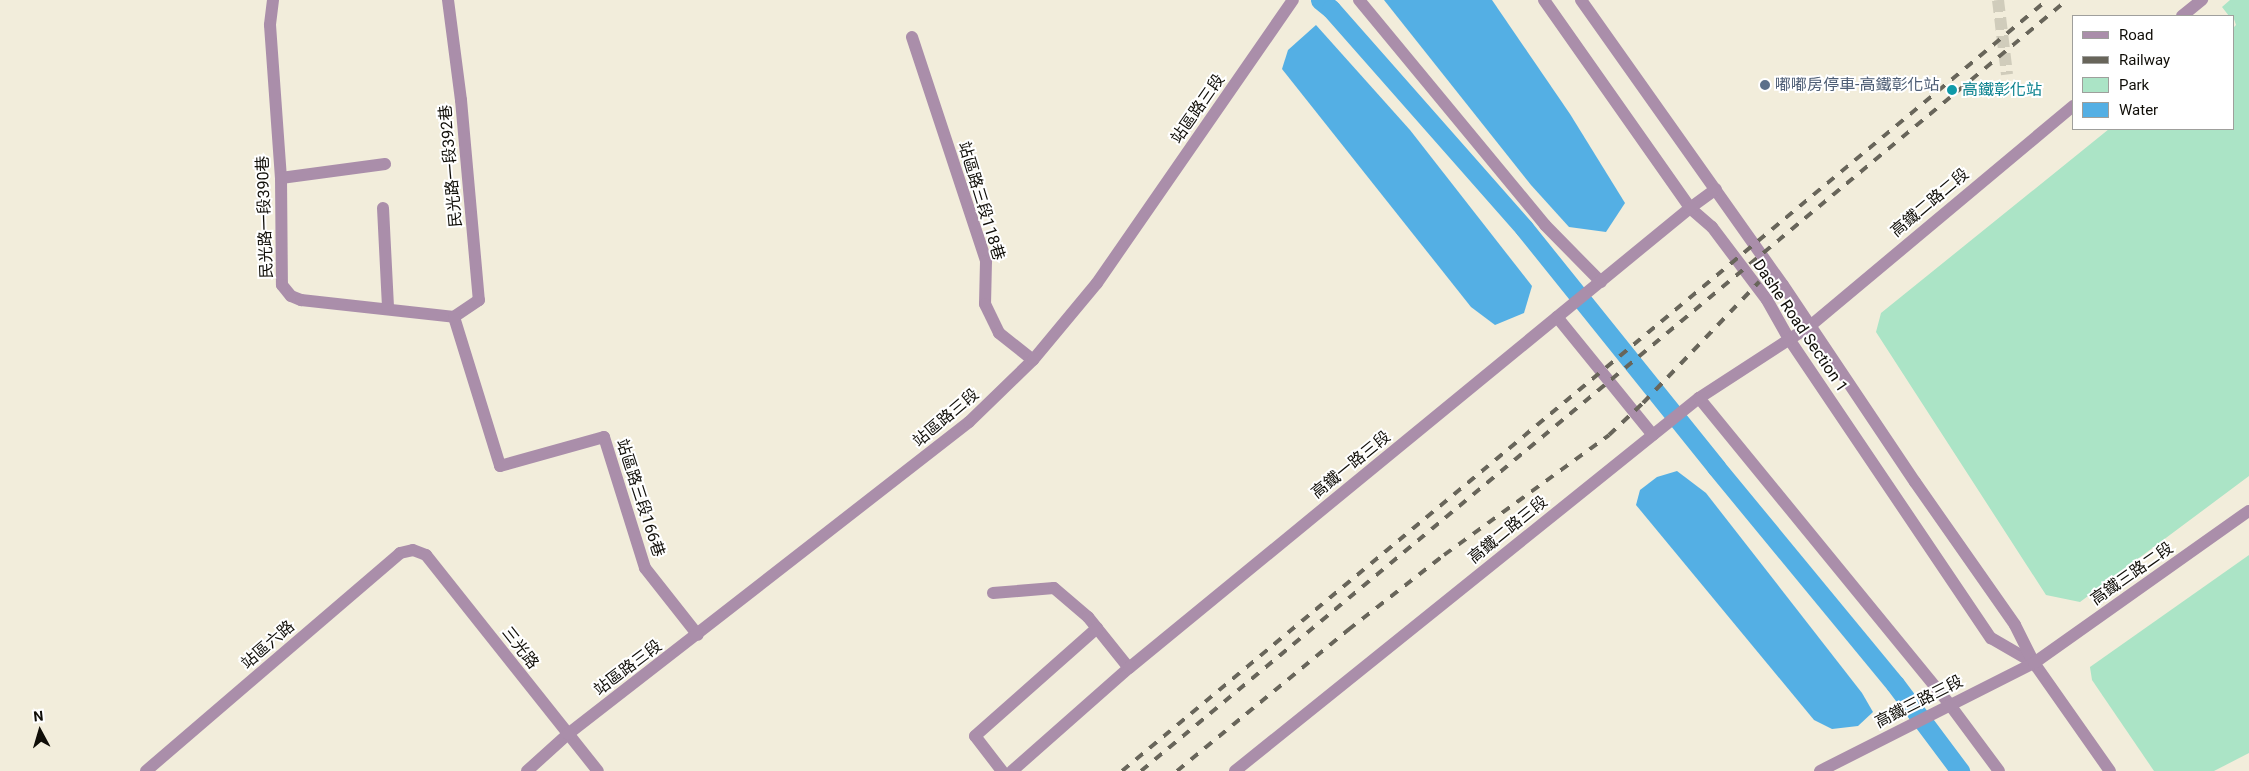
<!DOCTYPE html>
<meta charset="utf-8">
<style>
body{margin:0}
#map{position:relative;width:2249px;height:771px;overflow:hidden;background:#f2eddb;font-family:Roboto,"Noto Sans TC",sans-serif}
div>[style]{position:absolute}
.green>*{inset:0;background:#abe4c6}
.water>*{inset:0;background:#54afe4}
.canal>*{height:19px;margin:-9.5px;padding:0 9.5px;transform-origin:9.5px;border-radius:9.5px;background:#54afe4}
.minor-tunnel>*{height:12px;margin-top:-6px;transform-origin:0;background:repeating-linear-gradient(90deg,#d0ccbb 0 12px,transparent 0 18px)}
.minor>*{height:12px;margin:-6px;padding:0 6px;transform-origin:6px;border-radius:6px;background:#aa8eaa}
.rail>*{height:4px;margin-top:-2px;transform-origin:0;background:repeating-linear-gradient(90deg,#68655a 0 9px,transparent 0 18px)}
.dots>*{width:14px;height:14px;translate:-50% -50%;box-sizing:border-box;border:2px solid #fff;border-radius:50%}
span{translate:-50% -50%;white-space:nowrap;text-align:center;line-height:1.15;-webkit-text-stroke:4px #fff;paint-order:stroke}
.service-label{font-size:16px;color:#4e5e75}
.left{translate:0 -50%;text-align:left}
.culture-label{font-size:16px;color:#0d838f}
.street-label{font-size:16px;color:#100e08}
.legend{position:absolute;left:2072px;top:15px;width:162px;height:115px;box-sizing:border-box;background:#fff;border:1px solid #9f9f9c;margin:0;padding:6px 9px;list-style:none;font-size:15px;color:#100e08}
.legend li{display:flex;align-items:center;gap:10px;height:25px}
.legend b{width:25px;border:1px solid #9f9f9c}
.north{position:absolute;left:15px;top:706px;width:50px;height:50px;-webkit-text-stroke:4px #fff;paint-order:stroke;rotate:354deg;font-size:14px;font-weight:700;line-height:20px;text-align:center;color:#100e08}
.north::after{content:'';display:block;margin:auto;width:18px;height:22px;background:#100e08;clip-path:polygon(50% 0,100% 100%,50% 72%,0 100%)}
</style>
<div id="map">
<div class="green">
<div style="clip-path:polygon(2230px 0,2249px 0,2249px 476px,2080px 602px,2046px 595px,1876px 332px,1881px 313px,2109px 129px,2233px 129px,2233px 28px,2236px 25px,2233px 16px,2229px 16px,2222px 7px)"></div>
<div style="clip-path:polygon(2249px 555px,2249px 753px,2214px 771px,2154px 771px,2092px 680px,2090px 667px)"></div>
</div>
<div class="water">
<div style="clip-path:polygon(1384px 0,1492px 0,1570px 114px,1625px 203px,1606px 232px,1569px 227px,1531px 185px)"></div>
<div style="clip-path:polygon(1316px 25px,1410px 130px,1532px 286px,1524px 313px,1495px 325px,1471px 307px,1282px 69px,1288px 50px)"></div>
<div style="clip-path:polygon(1677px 471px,1706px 493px,1862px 693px,1873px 712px,1858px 726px,1832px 729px,1814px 720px,1636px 505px,1640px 490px,1657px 477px)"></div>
</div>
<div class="canal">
<div style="left:1320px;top:0;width:14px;rotate:39deg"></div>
<div style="left:1331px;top:9px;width:292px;rotate:48.6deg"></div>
<div style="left:1524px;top:228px;width:307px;rotate:51.2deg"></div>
<div style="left:1716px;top:467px;width:281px;rotate:50.5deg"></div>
<div style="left:1895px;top:684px;width:109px;rotate:53.2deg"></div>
</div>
<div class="minor-tunnel">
<div style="left:1998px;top:0;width:75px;rotate:83.1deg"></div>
</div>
<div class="minor">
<div style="left:273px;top:0;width:25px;rotate:97deg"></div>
<div style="left:270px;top:25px;width:153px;rotate:85.9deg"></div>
<div style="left:281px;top:178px;width:107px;rotate:89.5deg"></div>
<div style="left:282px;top:285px;width:14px;rotate:51deg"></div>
<div style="left:291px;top:296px;width:11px;rotate:22deg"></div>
<div style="left:301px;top:300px;width:154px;rotate:6.3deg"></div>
<div style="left:448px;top:0;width:101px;rotate:82.6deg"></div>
<div style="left:461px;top:100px;width:201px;rotate:84.9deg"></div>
<div style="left:479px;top:300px;width:30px;rotate:146deg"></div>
<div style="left:1359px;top:0;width:292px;rotate:50.4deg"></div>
<div style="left:1545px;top:225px;width:80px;rotate:45.5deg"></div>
<div style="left:1544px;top:0;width:254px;rotate:54.9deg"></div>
<div style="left:1690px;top:208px;width:29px;rotate:41deg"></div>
<div style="left:1712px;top:227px;width:91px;rotate:53deg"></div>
<div style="left:1767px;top:300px;width:45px;rotate:60.6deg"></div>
<div style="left:1789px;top:339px;width:361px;rotate:56deg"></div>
<div style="left:1991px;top:638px;width:50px;rotate:30.2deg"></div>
<div style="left:1581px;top:0;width:349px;rotate:54.7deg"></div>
<div style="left:1783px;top:285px;width:237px;rotate:56.2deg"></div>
<div style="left:1915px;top:482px;width:174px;rotate:55deg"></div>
<div style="left:2015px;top:625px;width:42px;rotate:63.4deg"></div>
<div style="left:2034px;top:663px;width:132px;rotate:54.9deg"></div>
<div style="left:2182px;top:16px;width:26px;rotate:-39deg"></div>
<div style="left:912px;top:37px;width:236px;rotate:71.7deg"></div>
<div style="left:986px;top:261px;width:43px;rotate:91.3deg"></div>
<div style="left:985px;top:304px;width:32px;rotate:64deg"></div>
<div style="left:999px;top:333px;width:43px;rotate:38.5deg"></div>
<div style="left:281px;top:178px;width:105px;rotate:-7.7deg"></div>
<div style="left:383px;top:208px;width:100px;rotate:87.1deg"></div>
<div style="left:454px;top:317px;width:156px;rotate:72.8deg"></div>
<div style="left:500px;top:466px;width:108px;rotate:-15.6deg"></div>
<div style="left:604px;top:437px;width:137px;rotate:72.6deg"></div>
<div style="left:645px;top:568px;width:85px;rotate:51.7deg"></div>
<div style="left:1557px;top:317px;width:152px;rotate:50.9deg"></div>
<div style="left:1699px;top:398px;width:397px;rotate:50.7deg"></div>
<div style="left:1950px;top:705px;width:82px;rotate:53.4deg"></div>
<div style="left:993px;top:593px;width:61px;rotate:-4.7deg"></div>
<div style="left:1054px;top:588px;width:45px;rotate:40.5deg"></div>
<div style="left:1088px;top:617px;width:65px;rotate:51.2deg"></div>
<div style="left:146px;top:771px;width:335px;rotate:-40.6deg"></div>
<div style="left:400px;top:553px;width:13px;rotate:-13deg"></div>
<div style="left:413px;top:550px;width:14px;rotate:21deg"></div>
<div style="left:426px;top:555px;width:276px;rotate:51.5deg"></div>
<div style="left:527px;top:771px;width:55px;rotate:-42.1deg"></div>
<div style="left:568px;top:734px;width:508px;rotate:-37.88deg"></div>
<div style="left:969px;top:422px;width:89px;rotate:-44.1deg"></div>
<div style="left:1033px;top:360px;width:100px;rotate:-50.3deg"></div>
<div style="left:1097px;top:283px;width:344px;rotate:-55.3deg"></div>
<div style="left:1002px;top:771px;width:44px;rotate:-127.6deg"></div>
<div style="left:975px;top:736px;width:163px;rotate:-41.5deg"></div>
<div style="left:1012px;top:771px;width:156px;rotate:-41.4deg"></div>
<div style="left:1129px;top:668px;width:725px;rotate:-39.35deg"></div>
<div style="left:1690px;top:208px;width:32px;rotate:-36deg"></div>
<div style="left:1235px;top:771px;width:595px;rotate:-38.8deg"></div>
<div style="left:1699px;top:398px;width:132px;rotate:-33deg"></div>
<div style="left:1810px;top:326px;width:343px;rotate:-39.9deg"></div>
<div style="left:1820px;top:771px;width:240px;rotate:-26.8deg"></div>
<div style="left:2034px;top:663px;width:263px;rotate:-35.3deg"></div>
</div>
<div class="rail">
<div style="left:1122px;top:771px;width:1204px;rotate:-39.81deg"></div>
<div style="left:1141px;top:771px;width:1205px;rotate:-39.78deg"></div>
<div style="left:1177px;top:771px;width:222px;rotate:-39.5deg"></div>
<div style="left:1348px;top:630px;width:122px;rotate:-38deg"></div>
<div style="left:1444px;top:555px;width:204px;rotate:-36deg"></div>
<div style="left:1609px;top:435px;width:47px;rotate:-43.3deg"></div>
<div style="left:1643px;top:403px;width:168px;rotate:-46.2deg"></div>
</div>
<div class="dots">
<div style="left:1765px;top:85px;background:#5c6f8a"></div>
<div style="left:1952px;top:90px;background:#0f9aa8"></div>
</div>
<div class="service-label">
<span class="left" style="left:1775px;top:85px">嘟嘟房停車-高鐵彰化站</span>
</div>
<div class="culture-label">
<span class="left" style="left:1962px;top:90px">高鐵彰化站</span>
</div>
<div class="street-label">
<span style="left:1198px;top:109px;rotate:-55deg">站區路三段</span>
<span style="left:451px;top:166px;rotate:-95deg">民光路一段392巷</span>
<span style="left:981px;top:201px;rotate:73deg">站區路三段118巷</span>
<span style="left:1930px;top:203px;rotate:-40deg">高鐵二路二段</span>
<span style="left:265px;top:217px;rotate:-92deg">民光路一段390巷</span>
<span style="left:1800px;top:326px;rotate:56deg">Dashe Road Section 1</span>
<span style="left:946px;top:418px;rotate:-40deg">站區路三段</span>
<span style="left:1351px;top:465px;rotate:-39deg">高鐵一路三段</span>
<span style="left:640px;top:498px;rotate:72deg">站區路三段166巷</span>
<span style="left:1508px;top:530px;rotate:-39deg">高鐵二路三段</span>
<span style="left:2132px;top:574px;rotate:-35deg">高鐵三路二段</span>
<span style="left:268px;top:645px;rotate:-41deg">站區六路</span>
<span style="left:520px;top:648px;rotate:52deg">三光路</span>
<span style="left:628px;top:668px;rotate:-37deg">站區路三段</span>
<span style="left:1919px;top:702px;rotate:-27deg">高鐵三路三段</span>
</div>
<ul class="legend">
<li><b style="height:6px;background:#aa8eaa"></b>Road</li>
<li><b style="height:6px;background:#68655a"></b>Railway</li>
<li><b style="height:14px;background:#abe4c6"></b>Park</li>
<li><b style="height:14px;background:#54afe4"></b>Water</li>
</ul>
<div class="north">N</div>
</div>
